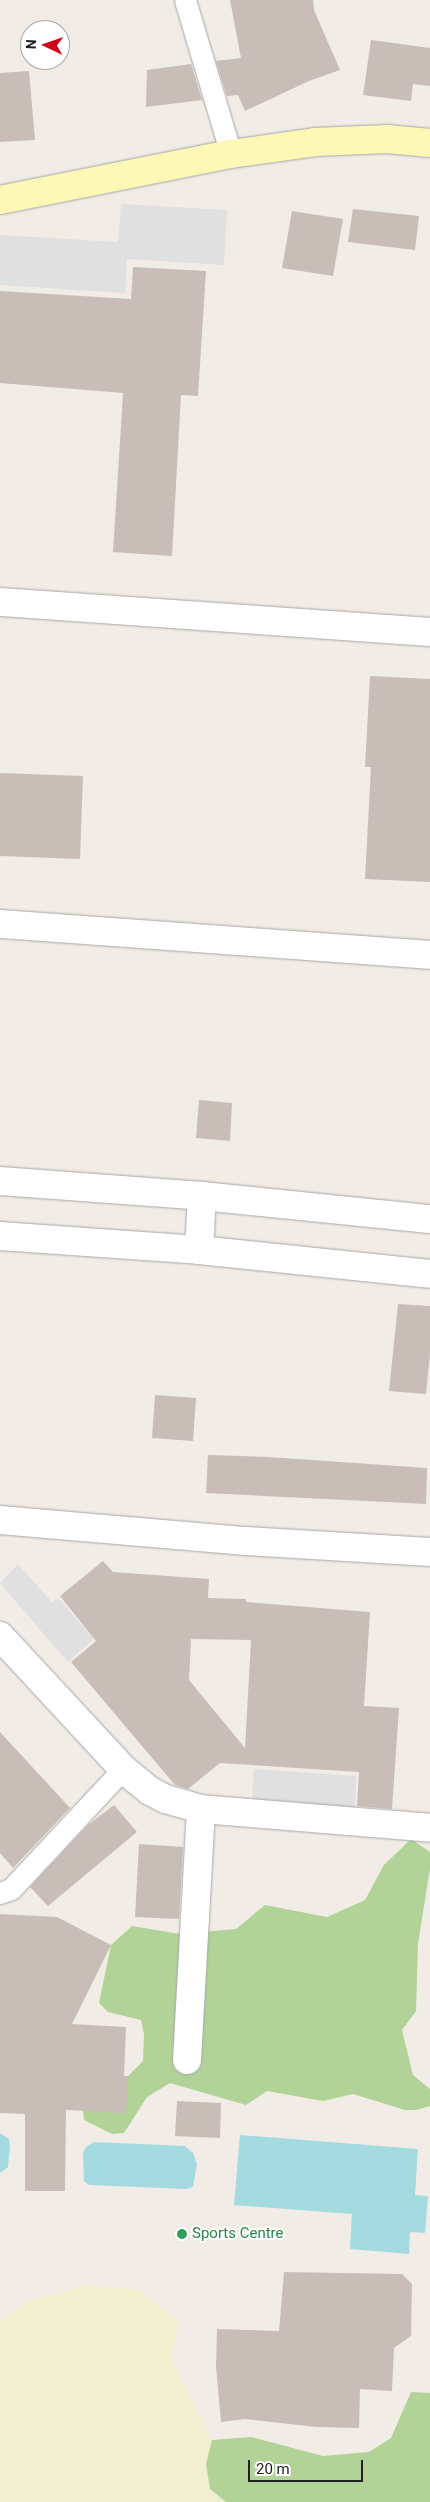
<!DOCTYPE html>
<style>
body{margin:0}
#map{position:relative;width:430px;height:2502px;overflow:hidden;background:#f1ece6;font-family:Roboto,sans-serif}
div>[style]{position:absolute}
.farmland>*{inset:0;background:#f1efd0}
.forest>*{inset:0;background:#b1d398}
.parking>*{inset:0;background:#e0e0e0}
.water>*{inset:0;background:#a3dbe1}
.building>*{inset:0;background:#c9bdb8}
.roads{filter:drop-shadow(0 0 1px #a7a7a7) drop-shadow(0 0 1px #a7a7a7)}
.service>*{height:21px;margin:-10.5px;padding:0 10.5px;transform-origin:10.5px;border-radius:10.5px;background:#fff}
.minor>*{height:28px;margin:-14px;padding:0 14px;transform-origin:14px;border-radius:14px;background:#fff}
.secondary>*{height:28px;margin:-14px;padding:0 14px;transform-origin:14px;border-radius:14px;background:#fef8b7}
.dots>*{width:14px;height:14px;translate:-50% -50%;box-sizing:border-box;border:2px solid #fff;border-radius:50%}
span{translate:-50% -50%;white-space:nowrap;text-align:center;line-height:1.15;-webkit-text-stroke:4px #fff;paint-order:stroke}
.leisure-label{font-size:15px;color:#27864d}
.left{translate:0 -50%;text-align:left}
.north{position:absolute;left:20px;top:20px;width:50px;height:50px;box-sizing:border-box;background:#fff;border:1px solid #a6a6a6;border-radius:50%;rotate:273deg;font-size:14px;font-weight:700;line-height:20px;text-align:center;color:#202020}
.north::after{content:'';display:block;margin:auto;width:18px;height:22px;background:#d0001b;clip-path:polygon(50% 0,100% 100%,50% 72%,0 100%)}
.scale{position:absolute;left:248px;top:2460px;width:115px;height:22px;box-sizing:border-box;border:2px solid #202020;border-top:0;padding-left:6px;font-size:15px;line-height:18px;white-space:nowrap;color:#202020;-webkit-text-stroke:4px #fff;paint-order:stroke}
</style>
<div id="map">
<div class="farmland">
<div style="clip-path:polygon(90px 2285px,140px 2290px,179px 2321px,171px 2360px,212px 2440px,238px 2502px,0 2502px,0 2320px,28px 2300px)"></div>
</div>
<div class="forest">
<div style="clip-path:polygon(411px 1839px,430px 1852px,430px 1868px,418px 1944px,416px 2011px,402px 2030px,413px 2075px,430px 2089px,430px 2106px,416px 2110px,405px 2110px,353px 2094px,323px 2101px,267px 2091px,246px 2105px,170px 2083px,147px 2097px,124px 2133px,112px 2134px,84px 2120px,82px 2097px,128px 2076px,143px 2061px,144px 2034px,141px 2020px,108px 2012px,99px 2003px,111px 1945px,132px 1926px,180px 1934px,236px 1929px,265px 1905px,327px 1917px,365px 1900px,384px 1865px)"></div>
<div style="clip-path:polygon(411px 2392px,430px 2393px,430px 2502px,226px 2502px,210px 2489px,206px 2464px,212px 2440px,251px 2437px,323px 2456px,369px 2452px,391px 2438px)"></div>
</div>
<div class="parking">
<div style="clip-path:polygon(121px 204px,227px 210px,224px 265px,127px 259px,125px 293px,0 285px,0 235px,118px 242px)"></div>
<div style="clip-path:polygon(18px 1564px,52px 1602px,58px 1598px,94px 1639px,68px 1662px,0 1583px)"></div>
<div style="clip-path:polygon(254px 1769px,356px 1776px,355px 1808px,252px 1802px)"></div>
</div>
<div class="water">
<div style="clip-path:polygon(0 2133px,9px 2139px,10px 2146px,8px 2167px,0 2173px)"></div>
<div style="clip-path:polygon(240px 2135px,418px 2149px,415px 2195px,428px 2196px,425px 2233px,410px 2232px,409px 2254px,350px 2249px,352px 2214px,234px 2205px)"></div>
<div style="clip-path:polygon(94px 2142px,185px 2146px,193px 2153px,197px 2164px,193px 2187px,186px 2189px,89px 2185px,84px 2181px,83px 2153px,86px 2147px)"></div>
</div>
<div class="building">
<div style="clip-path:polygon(230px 0,313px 0,314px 10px,340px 70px,309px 81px,245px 111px,238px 95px,227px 96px,216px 61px,241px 58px)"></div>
<div style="clip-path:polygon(371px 40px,430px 48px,430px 86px,413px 84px,411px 101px,363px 95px)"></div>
<div style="clip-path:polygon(191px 64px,202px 100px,146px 107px,147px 70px)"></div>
<div style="clip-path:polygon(29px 71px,35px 140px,0 142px,0 73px)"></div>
<div style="clip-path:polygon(353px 209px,419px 216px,415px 250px,348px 242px)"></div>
<div style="clip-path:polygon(292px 211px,343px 219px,333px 276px,282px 268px)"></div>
<div style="clip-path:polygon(133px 267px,206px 271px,198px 396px,181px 395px,172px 556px,113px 552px,123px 393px,0 383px,0 291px,131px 299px)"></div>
<div style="clip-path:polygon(370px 676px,430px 679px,430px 882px,365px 879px,371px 767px,365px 767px)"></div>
<div style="clip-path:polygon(0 773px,83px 776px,80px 859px,0 856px)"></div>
<div style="clip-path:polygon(199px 1100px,232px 1103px,230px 1141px,196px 1138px)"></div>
<div style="clip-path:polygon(398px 1304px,430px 1306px,430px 1354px,426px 1394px,389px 1391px)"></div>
<div style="clip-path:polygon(155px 1395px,196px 1398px,193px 1441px,152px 1438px)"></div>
<div style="clip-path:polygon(208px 1455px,268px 1457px,427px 1468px,426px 1504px,206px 1493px)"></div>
<div style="clip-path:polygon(evenodd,103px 1561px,113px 1572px,209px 1579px,208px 1598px,246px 1599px,246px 1602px,370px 1612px,364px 1706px,399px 1708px,392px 1809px,357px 1806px,359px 1772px,220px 1763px,188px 1789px,175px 1785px,71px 1662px,96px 1641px,60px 1596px,103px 1561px,191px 1639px,251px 1640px,245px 1748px,189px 1680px,191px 1639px)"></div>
<div style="clip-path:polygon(0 1732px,70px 1808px,13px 1868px,0 1853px)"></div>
<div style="clip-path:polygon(114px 1805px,137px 1832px,48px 1906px,30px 1887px,87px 1826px)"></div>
<div style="clip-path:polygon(139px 1844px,183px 1847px,179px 1919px,135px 1917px)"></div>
<div style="clip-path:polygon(0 1914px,57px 1917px,111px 1945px,72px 2024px,126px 2027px,124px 2076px,128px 2076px,126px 2113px,66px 2110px,65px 2191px,25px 2191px,25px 2114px,0 2113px)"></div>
<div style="clip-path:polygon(177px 2101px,221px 2103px,220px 2138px,175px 2136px)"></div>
<div style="clip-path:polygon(284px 2272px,402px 2274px,412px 2284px,411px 2336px,394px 2348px,392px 2391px,360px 2389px,359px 2428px,316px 2427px,245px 2419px,221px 2422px,216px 2366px,217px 2329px,279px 2331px)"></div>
</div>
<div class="roads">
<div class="service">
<div style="left:185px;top:0;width:161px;rotate:73.4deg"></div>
<div style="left:0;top:1893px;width:12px;rotate:-20deg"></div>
<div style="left:11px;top:1889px;width:164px;rotate:-47deg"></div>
</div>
<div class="minor">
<div style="left:0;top:602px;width:431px;rotate:4deg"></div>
<div style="left:0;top:924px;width:431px;rotate:4.1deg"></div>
<div style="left:0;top:1181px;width:203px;rotate:4.2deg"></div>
<div style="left:202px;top:1196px;width:229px;rotate:5.8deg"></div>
<div style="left:0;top:1236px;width:199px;rotate:4deg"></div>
<div style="left:199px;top:1250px;width:232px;rotate:5.9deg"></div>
<div style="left:199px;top:1250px;width:54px;rotate:-86.8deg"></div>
<div style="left:0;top:1520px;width:247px;rotate:4.9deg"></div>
<div style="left:246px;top:1541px;width:184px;rotate:3.4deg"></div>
<div style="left:0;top:1636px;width:181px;rotate:47.2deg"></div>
<div style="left:123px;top:1769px;width:35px;rotate:39deg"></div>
<div style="left:150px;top:1791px;width:18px;rotate:27deg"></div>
<div style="left:166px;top:1799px;width:36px;rotate:16deg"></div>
<div style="left:201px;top:1809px;width:230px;rotate:4.7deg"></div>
<div style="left:187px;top:2060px;width:251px;rotate:-86.8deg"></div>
</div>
<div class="secondary">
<div style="left:0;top:200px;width:236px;rotate:-11.3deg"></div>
<div style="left:231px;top:154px;width:85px;rotate:-8.1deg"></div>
<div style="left:315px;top:142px;width:72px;rotate:-2.4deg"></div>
<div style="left:387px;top:139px;width:43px;rotate:5.3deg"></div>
</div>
</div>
<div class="dots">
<div style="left:182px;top:2234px;background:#2e9e5b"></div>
</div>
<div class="leisure-label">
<span class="left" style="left:192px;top:2234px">Sports Centre</span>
</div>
<div class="north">N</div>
<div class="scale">20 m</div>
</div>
